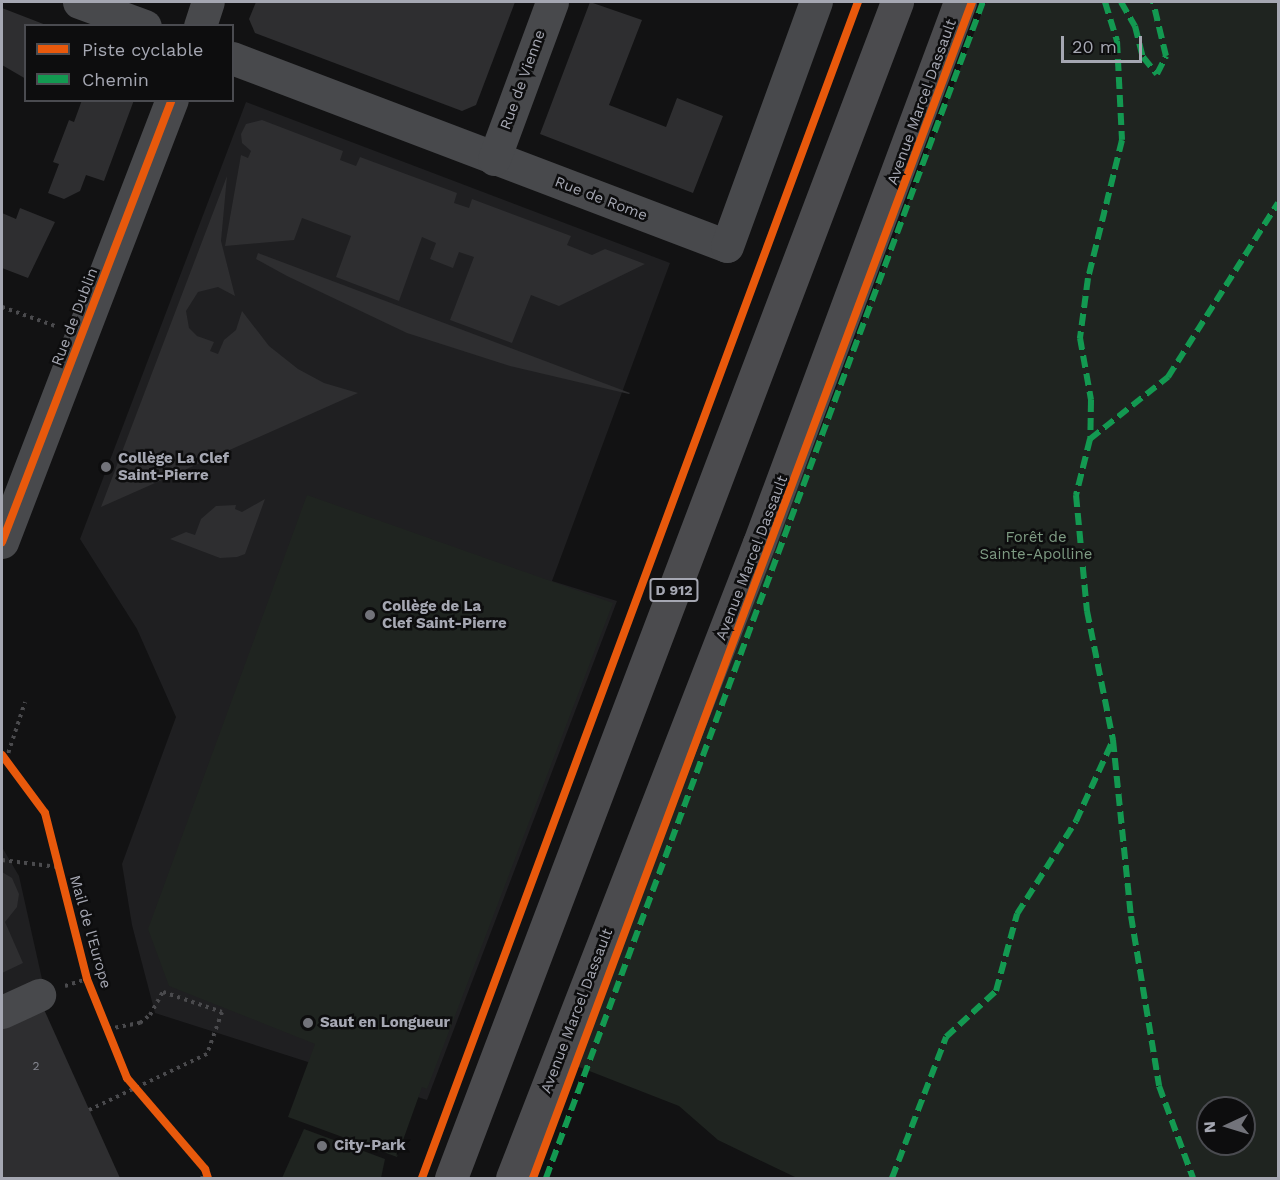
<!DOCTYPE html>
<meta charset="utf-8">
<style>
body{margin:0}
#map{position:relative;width:1280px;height:1180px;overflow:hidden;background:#121213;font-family:"Work Sans",sans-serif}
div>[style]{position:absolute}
.built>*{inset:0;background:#1f1f21}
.green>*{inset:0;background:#1f2420}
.building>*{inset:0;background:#2e2e30}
.path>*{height:4px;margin-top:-2px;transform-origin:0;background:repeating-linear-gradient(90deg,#4a4a4d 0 3px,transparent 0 7.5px)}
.minor>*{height:33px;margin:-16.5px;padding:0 16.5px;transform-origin:16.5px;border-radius:16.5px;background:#48494c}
.major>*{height:33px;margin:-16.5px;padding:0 16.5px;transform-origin:16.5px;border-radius:16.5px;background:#4b4b4e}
.path-bridge>*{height:4px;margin-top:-2px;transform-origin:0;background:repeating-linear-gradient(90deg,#4a4a4d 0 3px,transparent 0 7.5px)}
.quiet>*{height:6px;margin-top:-3px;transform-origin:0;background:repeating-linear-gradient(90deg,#139951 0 12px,transparent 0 18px)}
.cycleway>*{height:8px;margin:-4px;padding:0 4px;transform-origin:4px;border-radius:4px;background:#e8590c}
.dots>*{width:16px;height:16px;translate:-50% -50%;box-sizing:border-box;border:3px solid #0d0d0e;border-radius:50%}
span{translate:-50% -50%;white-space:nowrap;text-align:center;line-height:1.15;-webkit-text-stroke:5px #0d0d0e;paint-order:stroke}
.number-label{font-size:12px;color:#878992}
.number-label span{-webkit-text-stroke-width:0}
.shield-label span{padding:2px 4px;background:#0d0d0e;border:2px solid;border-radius:4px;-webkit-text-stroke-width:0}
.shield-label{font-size:14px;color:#a5a7b2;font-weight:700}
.street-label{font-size:15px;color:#a5a7b2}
.poi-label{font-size:15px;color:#a5a7b2;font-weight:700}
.left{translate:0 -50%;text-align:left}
.park-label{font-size:15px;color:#7e9b83}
.frame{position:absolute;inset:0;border:3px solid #a5a7b2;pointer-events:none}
.legend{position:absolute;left:24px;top:24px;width:210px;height:78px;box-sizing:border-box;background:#0d0d0e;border:2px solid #4a4b50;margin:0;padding:8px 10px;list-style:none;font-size:18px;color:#a5a7b2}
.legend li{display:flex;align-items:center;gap:12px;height:30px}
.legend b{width:30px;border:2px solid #4a4b50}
.north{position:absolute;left:1196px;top:1096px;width:60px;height:60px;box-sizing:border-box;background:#0d0d0e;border:2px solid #4a4b50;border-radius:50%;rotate:266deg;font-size:16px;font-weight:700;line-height:24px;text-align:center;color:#a5a7b2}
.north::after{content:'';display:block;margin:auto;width:21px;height:27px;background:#72737a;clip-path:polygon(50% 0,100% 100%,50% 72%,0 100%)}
.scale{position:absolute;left:1061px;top:36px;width:81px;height:27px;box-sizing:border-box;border:3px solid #a5a7b2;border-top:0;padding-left:8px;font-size:18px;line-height:21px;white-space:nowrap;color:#a5a7b2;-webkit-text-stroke:4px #0d0d0e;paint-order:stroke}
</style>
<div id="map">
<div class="built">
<div style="clip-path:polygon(246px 102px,670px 263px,552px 581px,617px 601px,427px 1100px,155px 1013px,132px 925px,122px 864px,176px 717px,137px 629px,80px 539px)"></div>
<div style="clip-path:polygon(2px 847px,19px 876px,42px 979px,2px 997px)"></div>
</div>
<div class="green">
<div style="clip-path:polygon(evenodd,986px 2px,1278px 2px,1278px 1178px,797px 1178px,718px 1140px,679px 1106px,574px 1065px,986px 2px,1208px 1108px,1244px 1108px,1244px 1144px,1208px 1144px,1208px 1108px)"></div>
<div style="clip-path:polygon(307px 495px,613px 603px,427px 1089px,422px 1087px,397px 1157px,288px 1117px,315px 1044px,169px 986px,148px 929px)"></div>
<div style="clip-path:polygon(304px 1129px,385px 1159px,381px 1178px,282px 1178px)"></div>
</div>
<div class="building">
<div style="clip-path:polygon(256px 2px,515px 2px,476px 105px,462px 111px,255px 33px,249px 19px)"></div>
<div style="clip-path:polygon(590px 2px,642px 20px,609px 105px,666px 127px,677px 98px,723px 116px,693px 193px,540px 134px)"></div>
<div style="clip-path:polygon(2px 8px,46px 25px,26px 26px,26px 79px,2px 65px)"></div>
<div style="clip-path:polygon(82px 100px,134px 100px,104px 181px,86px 175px,80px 191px,64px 199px,48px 193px,59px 164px,53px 162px,69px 120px,74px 122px)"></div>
<div style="clip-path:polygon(262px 120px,343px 151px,340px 160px,356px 166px,360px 157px,457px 193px,454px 203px,469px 208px,472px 199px,571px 236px,567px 245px,592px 255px,605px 249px,645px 264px,559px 306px,531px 295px,512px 343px,450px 320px,474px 257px,459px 252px,453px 268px,430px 259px,436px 243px,422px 237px,399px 301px,336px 277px,351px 236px,302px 218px,294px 240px,225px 246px,241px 155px,248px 158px,251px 151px,242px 143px,241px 134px,246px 124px)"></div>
<div style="clip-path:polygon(227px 176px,221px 241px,235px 296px,218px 287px,198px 292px,186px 311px,189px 328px,197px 336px,214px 342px,210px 351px,218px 354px,224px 340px,236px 330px,242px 311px,269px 346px,298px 369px,324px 383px,358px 393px,101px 507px)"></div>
<div style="clip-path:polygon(20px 208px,55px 222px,28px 278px,2px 268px,2px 213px,16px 219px)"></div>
<div style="clip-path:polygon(258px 253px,630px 393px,629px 394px,510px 366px,407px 333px,287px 276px,256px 259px)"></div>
<div style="clip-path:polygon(265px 499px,245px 554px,237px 557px,220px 558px,170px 539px,186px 532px,195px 535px,201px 519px,216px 506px,236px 505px,235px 509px,242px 512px)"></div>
<div style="clip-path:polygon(2px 872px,12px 878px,19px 894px,17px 907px,5px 922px,23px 963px,2px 973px)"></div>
<div style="clip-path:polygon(42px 1005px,120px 1178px,2px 1178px,2px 1023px)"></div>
</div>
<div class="path">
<div style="left:2px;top:307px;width:56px;rotate:19.7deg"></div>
<div style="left:2px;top:755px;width:72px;rotate:53.4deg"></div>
<div style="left:45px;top:813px;width:171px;rotate:75.8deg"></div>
<div style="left:87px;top:979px;width:107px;rotate:68deg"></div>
<div style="left:127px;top:1078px;width:120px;rotate:49.4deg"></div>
<div style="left:205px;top:1169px;width:9px;rotate:108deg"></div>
<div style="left:6px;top:760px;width:61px;rotate:-71.9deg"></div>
<div style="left:2px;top:860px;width:56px;rotate:7.1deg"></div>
<div style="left:65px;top:986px;width:23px;rotate:-18deg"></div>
<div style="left:108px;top:1029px;width:33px;rotate:-11deg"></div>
<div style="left:140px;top:1023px;width:13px;rotate:-39deg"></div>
<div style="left:150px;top:1015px;width:26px;rotate:-61deg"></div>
<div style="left:163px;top:992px;width:62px;rotate:18.7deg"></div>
<div style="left:222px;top:1012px;width:45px;rotate:109.7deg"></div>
</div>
<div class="minor">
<div style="left:79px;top:2px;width:70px;rotate:20deg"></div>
<div style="left:200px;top:26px;width:25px;rotate:-72deg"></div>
<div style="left:232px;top:58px;width:529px;rotate:20.8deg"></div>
<div style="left:727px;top:246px;width:260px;rotate:-70deg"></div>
<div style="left:494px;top:159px;width:167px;rotate:-69.7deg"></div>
<div style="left:2px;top:542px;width:474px;rotate:-69deg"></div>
<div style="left:2px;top:1012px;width:41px;rotate:-24.7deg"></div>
</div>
<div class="major">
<div style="left:451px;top:1178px;width:1258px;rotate:-69.23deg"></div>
<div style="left:512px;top:1178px;width:681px;rotate:-68.75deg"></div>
<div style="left:759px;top:543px;width:577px;rotate:-69.62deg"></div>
</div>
<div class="path-bridge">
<div style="left:89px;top:1110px;width:131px;rotate:-25.4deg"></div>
</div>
<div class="quiet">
<div style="left:1105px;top:2px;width:41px;rotate:72.9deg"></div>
<div style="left:1117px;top:41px;width:99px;rotate:87.1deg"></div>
<div style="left:1122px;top:140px;width:142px;rotate:103.8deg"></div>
<div style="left:1088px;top:278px;width:61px;rotate:97.6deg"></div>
<div style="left:1080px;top:338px;width:63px;rotate:79.9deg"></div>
<div style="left:1091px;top:400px;width:39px;rotate:91deg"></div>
<div style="left:1090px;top:439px;width:58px;rotate:104deg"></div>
<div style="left:1076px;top:495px;width:117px;rotate:84.6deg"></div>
<div style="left:1087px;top:611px;width:132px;rotate:78.6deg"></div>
<div style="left:1113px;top:740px;width:177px;rotate:84.2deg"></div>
<div style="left:1131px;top:916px;width:172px;rotate:80.6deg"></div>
<div style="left:1159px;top:1086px;width:98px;rotate:69.7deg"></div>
<div style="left:1121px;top:2px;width:28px;rotate:60deg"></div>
<div style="left:1135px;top:26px;width:32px;rotate:76deg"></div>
<div style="left:1143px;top:57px;width:22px;rotate:51deg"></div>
<div style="left:1157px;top:74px;width:20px;rotate:-63deg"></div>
<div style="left:1166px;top:56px;width:56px;rotate:-103.5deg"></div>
<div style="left:1090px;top:439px;width:100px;rotate:-38.5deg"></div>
<div style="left:1168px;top:377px;width:206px;rotate:-57.7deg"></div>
<div style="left:546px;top:1178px;width:1255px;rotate:-69.62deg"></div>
<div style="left:892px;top:1178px;width:151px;rotate:-69deg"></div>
<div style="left:946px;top:1037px;width:68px;rotate:-42.6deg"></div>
<div style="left:996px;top:991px;width:80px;rotate:-74.7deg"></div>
<div style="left:1017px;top:914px;width:110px;rotate:-57.6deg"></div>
<div style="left:1076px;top:821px;width:89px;rotate:-65.4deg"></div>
</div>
<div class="cycleway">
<div style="left:2px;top:542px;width:474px;rotate:-69deg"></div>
<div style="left:2px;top:755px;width:72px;rotate:53.4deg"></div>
<div style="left:45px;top:813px;width:171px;rotate:75.8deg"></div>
<div style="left:87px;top:979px;width:107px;rotate:68deg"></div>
<div style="left:127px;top:1078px;width:120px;rotate:49.4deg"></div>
<div style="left:205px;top:1169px;width:9px;rotate:72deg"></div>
<div style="left:422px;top:1178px;width:1254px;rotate:-69.66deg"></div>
<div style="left:533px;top:1178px;width:1255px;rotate:-69.53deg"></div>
</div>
<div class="dots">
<div style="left:106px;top:467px;background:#72737a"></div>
<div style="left:370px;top:615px;background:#72737a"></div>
<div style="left:308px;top:1023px;background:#72737a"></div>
<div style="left:322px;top:1146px;background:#72737a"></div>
</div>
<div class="number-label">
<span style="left:36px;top:1067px">2</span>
</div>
<div class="shield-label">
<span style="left:674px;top:590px">D 912</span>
</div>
<div class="street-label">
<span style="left:523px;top:80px;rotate:-70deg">Rue de Vienne</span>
<span style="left:922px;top:102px;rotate:-70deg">Avenue Marcel Dassault</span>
<span style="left:601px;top:199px;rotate:21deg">Rue de Rome</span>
<span style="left:75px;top:317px;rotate:-69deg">Rue de Dublin</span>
<span style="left:752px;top:558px;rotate:-69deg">Avenue Marcel Dassault</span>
<span style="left:90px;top:932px;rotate:74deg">Mail de l'Europe</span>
<span style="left:577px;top:1011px;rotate:-69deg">Avenue Marcel Dassault</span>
</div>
<div class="poi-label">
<span class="left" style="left:118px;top:467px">Collège La Clef<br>Saint-Pierre</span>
<span class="left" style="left:382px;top:615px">Collège de La<br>Clef Saint-Pierre</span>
<span class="left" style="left:320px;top:1023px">Saut en Longueur</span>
<span class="left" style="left:334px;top:1146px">City-Park</span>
</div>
<div class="park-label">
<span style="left:1036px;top:546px">Forêt de<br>Sainte-Apolline</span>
</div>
<div class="frame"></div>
<ul class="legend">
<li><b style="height:8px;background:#e8590c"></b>Piste cyclable</li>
<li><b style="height:8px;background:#139951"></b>Chemin</li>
</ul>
<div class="north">N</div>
<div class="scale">20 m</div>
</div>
